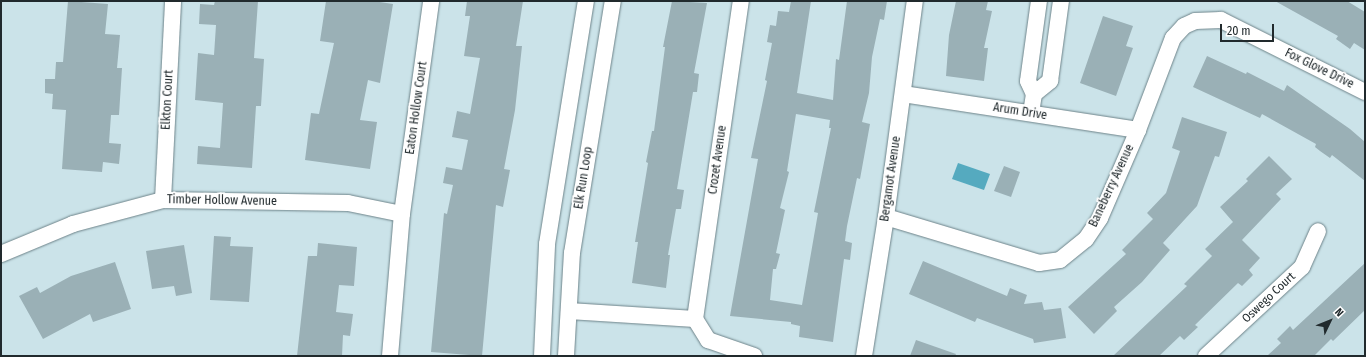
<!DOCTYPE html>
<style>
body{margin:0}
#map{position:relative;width:1366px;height:357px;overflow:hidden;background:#cbe3e9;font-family:"Fira Sans Condensed",sans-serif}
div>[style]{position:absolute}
.water>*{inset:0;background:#55aabf}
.building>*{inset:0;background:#9ab0b6}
.roads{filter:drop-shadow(0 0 1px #6d8389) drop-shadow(0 0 1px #6d8389)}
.street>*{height:16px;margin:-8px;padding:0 8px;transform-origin:8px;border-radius:8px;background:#fff}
span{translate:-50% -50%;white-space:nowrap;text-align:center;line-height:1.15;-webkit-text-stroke:3.5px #fff;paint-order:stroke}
.street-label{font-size:12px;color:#212a2d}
.frame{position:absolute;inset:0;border:2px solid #212a2d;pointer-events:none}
.north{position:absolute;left:1310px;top:301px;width:40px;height:40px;-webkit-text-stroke:3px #fff;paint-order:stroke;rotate:47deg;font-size:11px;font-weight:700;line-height:16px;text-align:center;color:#212a2d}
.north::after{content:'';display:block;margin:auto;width:14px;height:18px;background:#212a2d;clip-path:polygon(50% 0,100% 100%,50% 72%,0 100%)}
.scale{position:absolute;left:1220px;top:24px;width:54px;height:18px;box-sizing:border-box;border:2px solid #212a2d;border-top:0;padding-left:5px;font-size:12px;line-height:14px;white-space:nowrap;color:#212a2d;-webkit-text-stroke:3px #fff;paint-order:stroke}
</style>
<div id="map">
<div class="water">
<div style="clip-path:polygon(958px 163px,990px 174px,984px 190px,952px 179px)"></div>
</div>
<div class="building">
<div style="clip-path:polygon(68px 1px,108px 4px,105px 34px,120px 35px,117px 68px,122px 68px,119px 115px,111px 115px,109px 143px,121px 144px,119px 164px,103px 162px,102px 172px,62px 169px,66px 110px,52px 109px,53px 94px,45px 93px,45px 79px,55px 79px,56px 62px,63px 62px)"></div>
<div style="clip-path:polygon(215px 1px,258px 1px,254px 58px,264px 59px,261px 106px,256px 106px,252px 168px,197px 164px,198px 146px,220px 148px,223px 103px,195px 100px,198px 53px,214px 55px,216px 25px,199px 24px,200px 4px,214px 5px)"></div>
<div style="clip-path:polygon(326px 1px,373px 1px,393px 4px,380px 83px,368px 80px,360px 120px,377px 122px,370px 169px,305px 160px,311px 113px,319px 114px,334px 43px,320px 41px)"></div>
<div style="clip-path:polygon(467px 1px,523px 1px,516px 46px,522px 46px,515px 110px,504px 169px,510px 170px,503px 207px,496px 205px,482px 356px,431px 352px,444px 213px,447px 214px,453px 185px,443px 183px,446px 167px,462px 170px,468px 140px,452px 137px,457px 111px,470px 114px,480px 58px,464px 56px,470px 16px,465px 16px)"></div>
<div style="clip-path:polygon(672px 1px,707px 3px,694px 73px,699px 74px,697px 92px,693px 92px,677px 189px,684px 190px,681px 209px,676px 209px,668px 255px,670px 255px,666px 288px,632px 283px,638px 242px,635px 242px,648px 163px,646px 162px,652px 131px,654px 131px,665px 47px,663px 47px)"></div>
<div style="clip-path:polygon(evenodd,791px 1px,811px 1px,797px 93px,833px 100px,836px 59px,839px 60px,847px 1px,887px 1px,884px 20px,880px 19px,872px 57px,869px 93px,862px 122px,870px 124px,860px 179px,857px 178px,847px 226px,845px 241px,852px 243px,850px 260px,844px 259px,833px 342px,799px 337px,800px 326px,791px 324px,791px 322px,730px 316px,758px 159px,751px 158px,767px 81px,765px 80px,772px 43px,767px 42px,770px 25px,776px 26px,778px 11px,789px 12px,791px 1px,796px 114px,830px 120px,829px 128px,831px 128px,814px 212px,818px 213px,802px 305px,770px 300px,773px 269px,776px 269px,780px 254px,776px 253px,785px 210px,780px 208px,789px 172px,787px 171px,796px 114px)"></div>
<div style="clip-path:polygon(956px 1px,988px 1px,986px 10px,992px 11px,984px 48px,988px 48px,984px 81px,946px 76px,949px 35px)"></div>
<div style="clip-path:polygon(1275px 1px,1347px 1px,1365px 12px,1365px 50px,1354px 43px,1350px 49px,1336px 39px,1338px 36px)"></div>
<div style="clip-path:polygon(1103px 16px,1133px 26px,1126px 46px,1133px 48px,1116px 96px,1080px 83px)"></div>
<div style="clip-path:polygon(1207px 56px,1246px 74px,1247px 72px,1284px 91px,1287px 85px,1350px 129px,1365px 142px,1365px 181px,1332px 155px,1330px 158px,1320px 151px,1315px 147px,1316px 144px,1262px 114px,1260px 118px,1193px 87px)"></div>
<div style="clip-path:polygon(1182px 117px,1227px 132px,1219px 157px,1215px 156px,1197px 206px,1163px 243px,1170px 250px,1142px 282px,1114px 307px,1117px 311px,1094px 334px,1068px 307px,1126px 254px,1122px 250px,1153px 219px,1147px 213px,1166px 193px,1180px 151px,1172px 148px)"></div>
<div style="clip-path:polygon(1269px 156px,1292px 179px,1276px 194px,1281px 199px,1242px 240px,1260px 258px,1249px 270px,1253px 275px,1242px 286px,1238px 283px,1195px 325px,1198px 327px,1184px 340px,1180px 336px,1159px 356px,1113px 356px,1187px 286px,1184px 284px,1212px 256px,1205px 249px,1233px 222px,1220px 207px,1248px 181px,1246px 179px)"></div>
<div style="clip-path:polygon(1004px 166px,1020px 172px,1011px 197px,994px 191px)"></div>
<div style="clip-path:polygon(214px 236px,231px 237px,230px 246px,253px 247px,249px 302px,210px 300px)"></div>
<div style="clip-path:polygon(318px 243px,357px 247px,354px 286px,339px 285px,336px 312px,353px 314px,350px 336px,343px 335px,342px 356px,297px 356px,308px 256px,317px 256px)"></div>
<div style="clip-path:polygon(184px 245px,192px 293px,176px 296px,174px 286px,152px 289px,146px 251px)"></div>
<div style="clip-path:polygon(923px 261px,1007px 296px,1010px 288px,1027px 295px,1024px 304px,1042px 302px,1044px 310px,1061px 308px,1066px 338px,1034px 343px,1033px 339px,977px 318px,975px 322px,909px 294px)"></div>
<div style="clip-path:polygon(115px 262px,131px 309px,93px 322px,90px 314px,43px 339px,19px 296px,37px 287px,40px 293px,71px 276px)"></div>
<div style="clip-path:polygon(1365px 263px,1365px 310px,1333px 341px,1331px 339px,1314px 356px,1267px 356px,1281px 343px,1277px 339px,1290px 326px,1293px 330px)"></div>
<div style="clip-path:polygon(916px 340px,956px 354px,955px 356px,910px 356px)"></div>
</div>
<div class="roads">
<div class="street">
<div style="left:903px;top:94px;width:238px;rotate:8.7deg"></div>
<div style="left:1034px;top:94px;width:21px;rotate:-39deg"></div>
<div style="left:1050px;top:81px;width:81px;rotate:-82.2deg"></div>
<div style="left:1031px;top:113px;width:19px;rotate:-81deg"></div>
<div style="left:1034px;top:94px;width:14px;rotate:-115deg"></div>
<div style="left:1028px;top:81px;width:81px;rotate:-82.2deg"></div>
<div style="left:163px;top:200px;width:199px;rotate:-87.1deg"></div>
<div style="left:886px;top:217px;width:160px;rotate:16.7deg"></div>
<div style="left:1039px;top:263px;width:21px;rotate:-8deg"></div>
<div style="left:1060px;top:260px;width:33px;rotate:-39deg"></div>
<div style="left:1086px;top:239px;width:25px;rotate:-56deg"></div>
<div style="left:1100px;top:218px;width:96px;rotate:-66.6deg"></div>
<div style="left:1138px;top:130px;width:98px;rotate:-69.2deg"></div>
<div style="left:1173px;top:38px;width:16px;rotate:-47deg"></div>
<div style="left:1184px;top:26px;width:12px;rotate:-24deg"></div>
<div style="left:1195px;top:21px;width:26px;rotate:-2deg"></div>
<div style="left:1221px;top:20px;width:161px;rotate:26.6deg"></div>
<div style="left:1px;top:254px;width:78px;rotate:-22.6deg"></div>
<div style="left:73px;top:224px;width:93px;rotate:-14.9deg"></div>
<div style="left:163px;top:200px;width:185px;rotate:0.9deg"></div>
<div style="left:348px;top:203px;width:55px;rotate:11.5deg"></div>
<div style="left:569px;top:311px;width:126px;rotate:3.6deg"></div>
<div style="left:695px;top:319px;width:321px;rotate:-81.8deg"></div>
<div style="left:695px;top:319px;width:25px;rotate:58deg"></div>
<div style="left:708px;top:340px;width:49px;rotate:19.2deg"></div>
<div style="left:390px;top:356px;width:143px;rotate:-85.2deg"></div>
<div style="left:402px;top:214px;width:215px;rotate:-82.2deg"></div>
<div style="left:542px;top:356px;width:112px;rotate:-87.4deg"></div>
<div style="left:547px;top:244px;width:246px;rotate:-80.9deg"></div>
<div style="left:566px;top:356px;width:103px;rotate:-86.7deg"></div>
<div style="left:572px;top:253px;width:255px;rotate:-80.8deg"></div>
<div style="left:864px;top:356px;width:141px;rotate:-81deg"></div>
<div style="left:886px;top:217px;width:218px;rotate:-82.4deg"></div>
<div style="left:1206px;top:356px;width:131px;rotate:-42.8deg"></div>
<div style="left:1302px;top:267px;width:39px;rotate:-66deg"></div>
</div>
</div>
<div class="street-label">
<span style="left:1319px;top:69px;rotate:26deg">Fox Glove Drive</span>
<span style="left:168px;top:100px;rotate:-87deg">Elkton Court</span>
<span style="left:417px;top:108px;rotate:-82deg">Eaton Hollow Court</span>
<span style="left:1020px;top:112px;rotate:9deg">Arum Drive</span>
<span style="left:718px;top:160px;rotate:-82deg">Crozet Avenue</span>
<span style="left:584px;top:178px;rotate:-81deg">Elk Run Loop</span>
<span style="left:891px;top:179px;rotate:-82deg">Bergamot Avenue</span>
<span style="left:1112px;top:186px;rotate:-65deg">Baneberry Avenue</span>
<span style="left:222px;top:201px;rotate:1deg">Timber Hollow Avenue</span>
<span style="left:1269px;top:298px;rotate:-43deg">Oswego Court</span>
</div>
<div class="frame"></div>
<div class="north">N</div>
<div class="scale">20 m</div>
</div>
